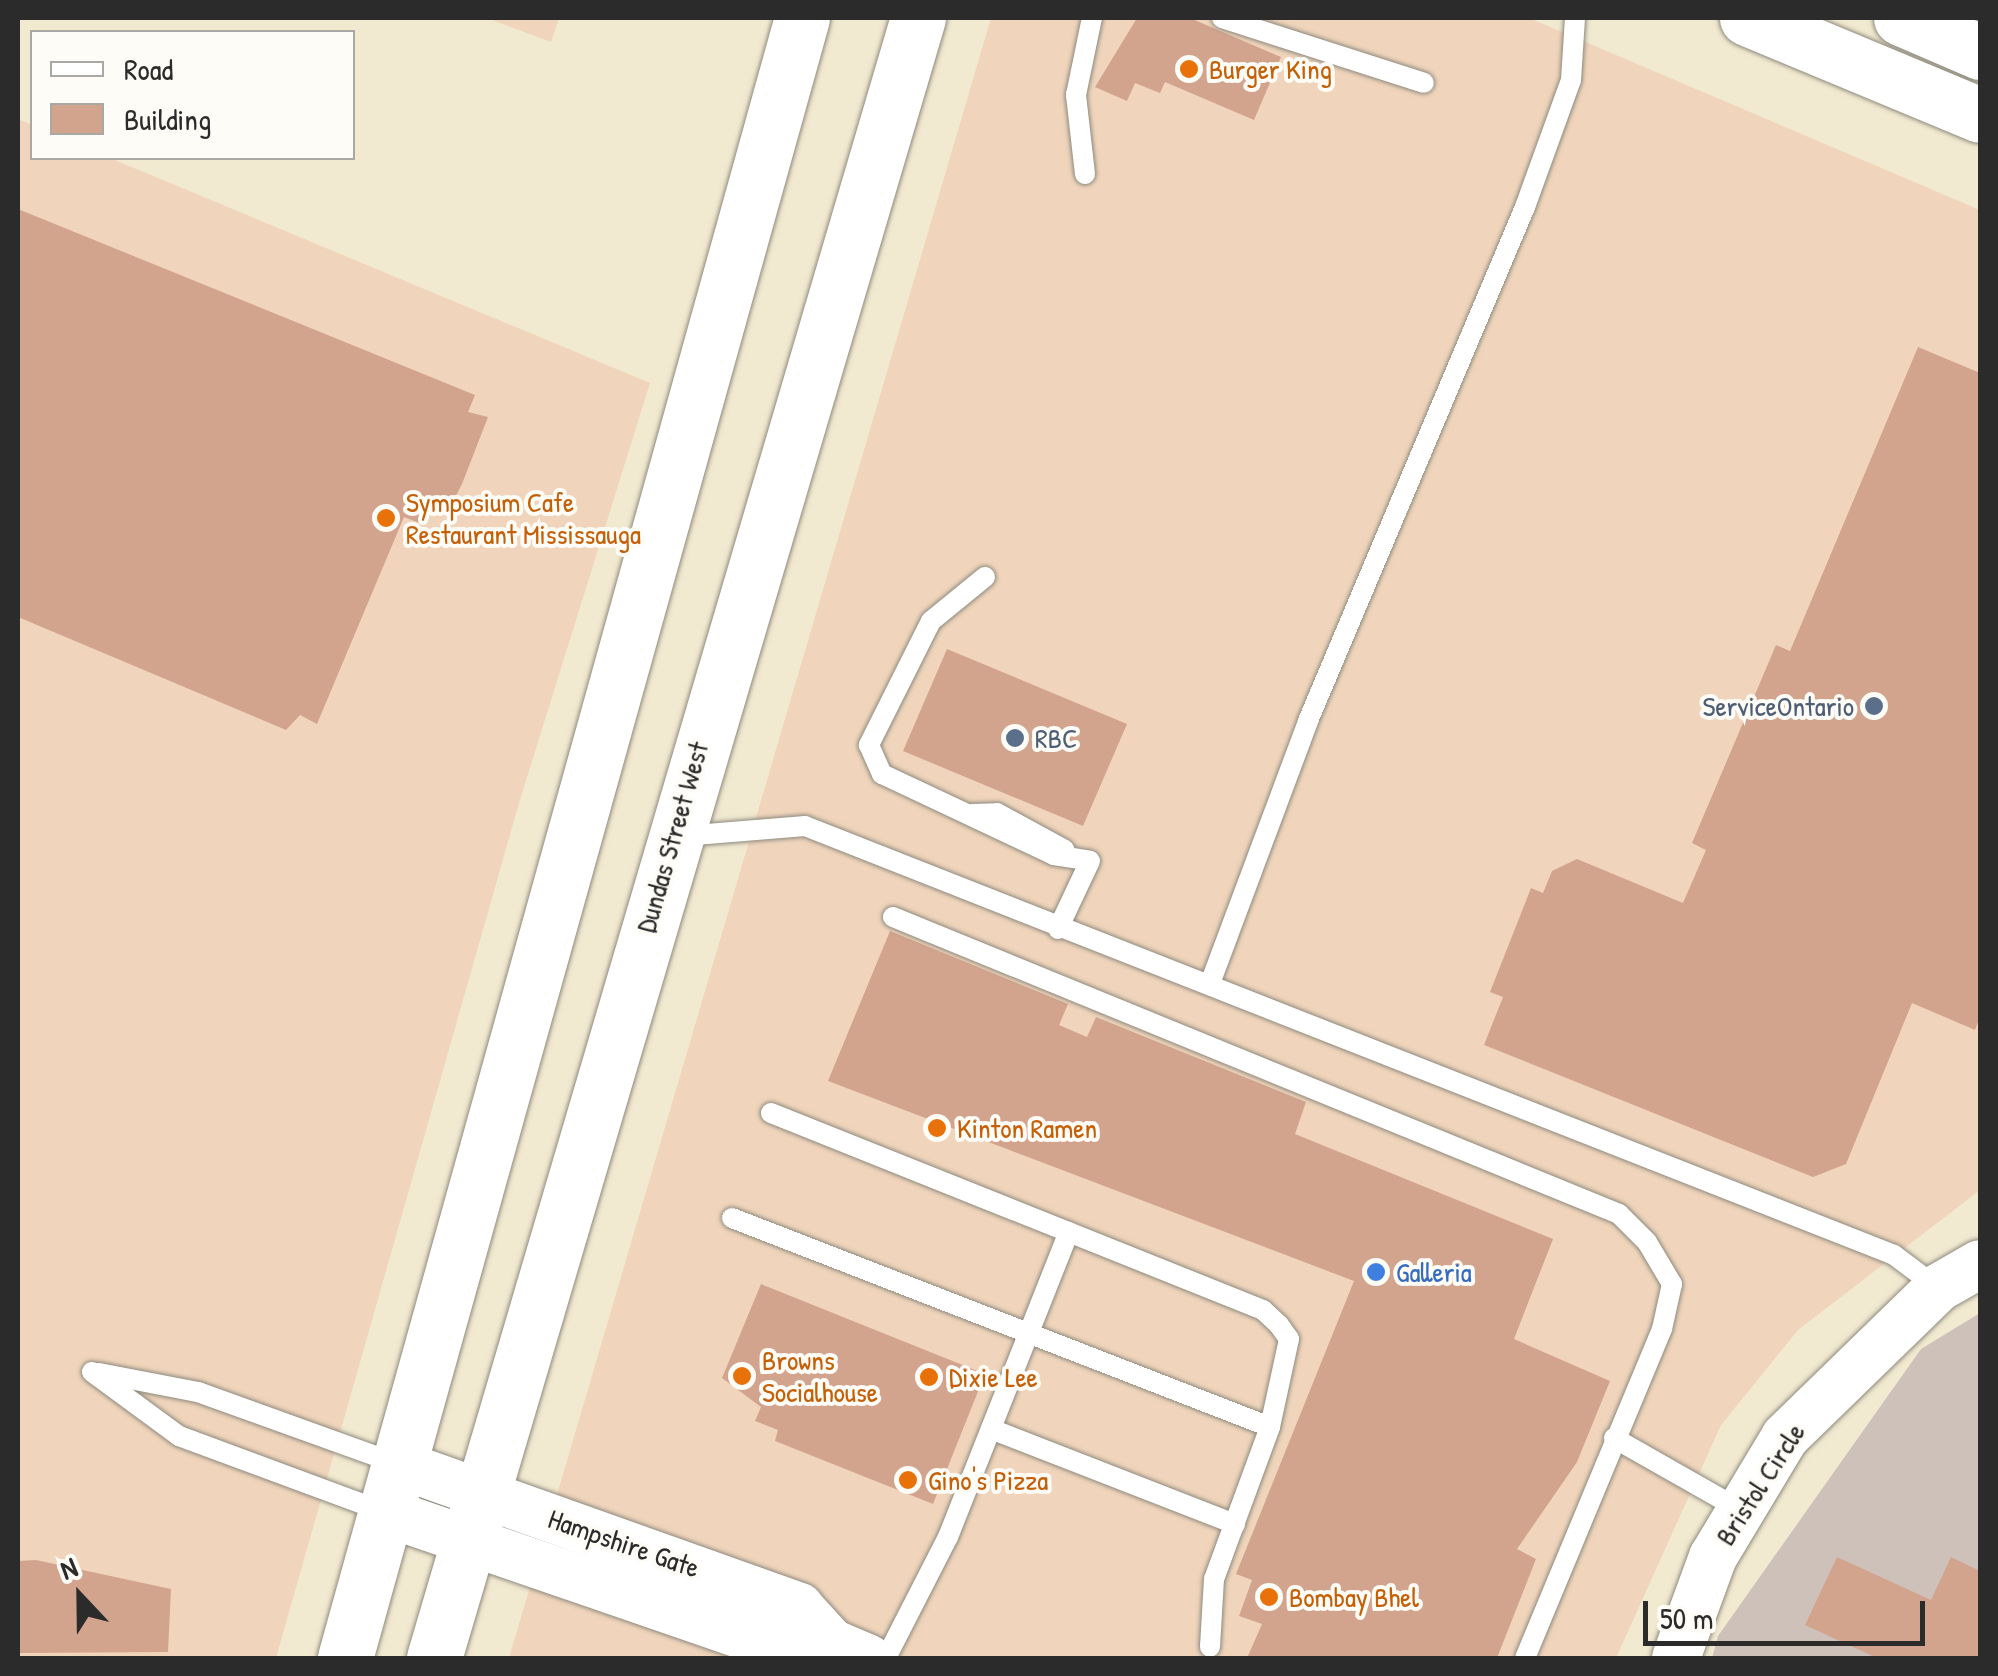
<!DOCTYPE html>
<style>
body{margin:0}
#map{position:relative;width:1998px;height:1676px;overflow:hidden;background:#f1e9d0;font-family:"Patrick Hand",sans-serif}
div>[style]{position:absolute}
.built>*{inset:0;background:#f0d5bc}
.industrial>*{inset:0;background:#cec1b9}
.building>*{inset:0;background:#d2a48e}
.roads{filter:drop-shadow(0 0 2px #8e8a7e) drop-shadow(0 0 2px #8e8a7e)}
.service>*{height:20px;margin:-10px;padding:0 10px;transform-origin:10px;border-radius:10px;background:#fff}
.tertiary>*{height:48px;margin:-24px;padding:0 24px;transform-origin:24px;border-radius:24px;background:#fff}
.secondary>*{height:55px;margin:-27.5px;padding:0 27.5px;transform-origin:27.5px;border-radius:27.5px;background:#fff}
.primary>*{height:55px;margin:-27.5px;padding:0 27.5px;transform-origin:27.5px;border-radius:27.5px;background:#fff}
.dots>*{width:28px;height:28px;translate:-50% -50%;box-sizing:border-box;border:5px solid #fdfcf7;border-radius:50%}
span{translate:-50% -50%;white-space:nowrap;text-align:center;line-height:1.15;-webkit-text-stroke:8px #fdfcf7;paint-order:stroke}
.food-label{font-size:28px;color:#c56008}
.left{translate:0 -50%;text-align:left}
.service-label{font-size:28px;color:#4e5e75}
.right{translate:-100% -50%;text-align:right}
.street-label{font-size:28px;color:#2b2b2b}
.shop-label{font-size:28px;color:#366cbe}
.frame{position:absolute;inset:0;border:20px solid #2b2b2b;pointer-events:none}
.legend{position:absolute;left:30px;top:30px;width:325px;height:130px;box-sizing:border-box;background:#fdfcf7;border:2px solid #a9a8a5;margin:0;padding:12px 18px;list-style:none;font-size:30px;color:#2b2b2b}
.legend li{display:flex;align-items:center;gap:20px;height:50px}
.legend b{width:50px;border:2px solid #a9a8a5}
.north{position:absolute;left:30px;top:1546px;width:100px;height:100px;-webkit-text-stroke:8px #fdfcf7;paint-order:stroke;rotate:338deg;font-size:28px;font-weight:700;line-height:40px;text-align:center;color:#2b2b2b}
.north::after{content:'';display:block;margin:auto;width:35px;height:45px;background:#2b2b2b;clip-path:polygon(50% 0,100% 100%,50% 72%,0 100%)}
.scale{position:absolute;left:1643px;top:1601px;width:282px;height:45px;box-sizing:border-box;border:5px solid #2b2b2b;border-top:0;padding-left:12px;font-size:30px;line-height:35px;white-space:nowrap;color:#2b2b2b;-webkit-text-stroke:8px #fdfcf7;paint-order:stroke}
</style>
<div id="map">
<div class="built">
<div style="clip-path:polygon(487px 18px,559px 18px,551px 42px)"></div>
<div style="clip-path:polygon(991px 18px,1529px 18px,1980px 210px,1980px 1190px,1798px 1330px,1721px 1425px,1616px 1658px,509px 1658px)"></div>
<div style="clip-path:polygon(18px 119px,32px 125px,32px 158px,110px 158px,650px 383px,519px 803px,276px 1658px,18px 1658px)"></div>
</div>
<div class="industrial">
<div style="clip-path:polygon(1980px 1313px,1980px 1658px,1712px 1658px,1718px 1636px,1921px 1349px)"></div>
</div>
<div class="building">
<div style="clip-path:polygon(1137px 18px,1190px 18px,1281px 57px,1254px 120px,1165px 82px,1160px 93px,1135px 83px,1127px 101px,1095px 87px)"></div>
<div style="clip-path:polygon(18px 209px,475px 395px,468px 412px,488px 417px,462px 484px,447px 513px,430px 506px,422px 524px,404px 517px,317px 724px,300px 715px,286px 730px,18px 617px)"></div>
<div style="clip-path:polygon(1918px 347px,1980px 373px,1980px 1017px,1975px 1030px,1912px 1003px,1846px 1164px,1813px 1177px,1484px 1045px,1503px 997px,1490px 992px,1531px 888px,1543px 893px,1552px 871px,1577px 859px,1683px 903px,1706px 850px,1692px 843px,1776px 645px,1790px 651px)"></div>
<div style="clip-path:polygon(947px 649px,1127px 724px,1083px 826px,903px 751px)"></div>
<div style="clip-path:polygon(890px 931px,1068px 1004px,1059px 1025px,1087px 1037px,1096px 1017px,1306px 1102px,1295px 1134px,1553px 1239px,1514px 1339px,1610px 1381px,1577px 1462px,1517px 1549px,1536px 1559px,1497px 1658px,1247px 1658px,1262px 1624px,1239px 1616px,1252px 1580px,1236px 1574px,1354px 1281px,828px 1081px)"></div>
<div style="clip-path:polygon(761px 1284px,985px 1374px,933px 1504px,775px 1441px,778px 1430px,755px 1421px,761px 1407px,722px 1378px)"></div>
<div style="clip-path:polygon(1837px 1557px,1931px 1600px,1951px 1557px,1980px 1571px,1980px 1658px,1877px 1658px,1805px 1625px)"></div>
<div style="clip-path:polygon(36px 1560px,171px 1589px,168px 1652px,18px 1653px,18px 1561px)"></div>
</div>
<div class="roads">
<div class="service">
<div style="left:1222px;top:18px;width:212px;rotate:17.8deg"></div>
<div style="left:1085px;top:174px;width:80px;rotate:-96.5deg"></div>
<div style="left:1076px;top:95px;width:79px;rotate:-78.3deg"></div>
<div style="left:985px;top:577px;width:70px;rotate:140.8deg"></div>
<div style="left:931px;top:621px;width:139px;rotate:116.6deg"></div>
<div style="left:869px;top:745px;width:32px;rotate:66deg"></div>
<div style="left:882px;top:774px;width:190px;rotate:25.2deg"></div>
<div style="left:1054px;top:855px;width:36px;rotate:9deg"></div>
<div style="left:1090px;top:861px;width:75px;rotate:115.2deg"></div>
<div style="left:972px;top:814px;width:25px;rotate:-2deg"></div>
<div style="left:997px;top:813px;width:77px;rotate:28.6deg"></div>
<div style="left:683px;top:836px;width:122px;rotate:-4.7deg"></div>
<div style="left:805px;top:826px;width:1170px;rotate:21.5deg"></div>
<div style="left:1894px;top:1255px;width:55px;rotate:36.9deg"></div>
<div style="left:893px;top:917px;width:784px;rotate:22.25deg"></div>
<div style="left:1619px;top:1214px;width:40px;rotate:45deg"></div>
<div style="left:1647px;top:1242px;width:49px;rotate:59.2deg"></div>
<div style="left:1672px;top:1284px;width:46px;rotate:102.5deg"></div>
<div style="left:1662px;top:1329px;width:356px;rotate:112.6deg"></div>
<div style="left:1211px;top:981px;width:278px;rotate:-69.5deg"></div>
<div style="left:1308px;top:721px;width:558px;rotate:-67.11deg"></div>
<div style="left:1525px;top:207px;width:135px;rotate:-70.1deg"></div>
<div style="left:1571px;top:80px;width:62px;rotate:-86.3deg"></div>
<div style="left:771px;top:1113px;width:530px;rotate:21.82deg"></div>
<div style="left:1263px;top:1310px;width:22px;rotate:43deg"></div>
<div style="left:1279px;top:1325px;width:17px;rotate:54deg"></div>
<div style="left:1289px;top:1339px;width:90px;rotate:102.2deg"></div>
<div style="left:1270px;top:1427px;width:162px;rotate:110.2deg"></div>
<div style="left:1214px;top:1579px;width:68px;rotate:93.4deg"></div>
<div style="left:732px;top:1218px;width:577px;rotate:21.23deg"></div>
<div style="left:92px;top:1372px;width:108px;rotate:36.3deg"></div>
<div style="left:179px;top:1436px;width:220px;rotate:20.3deg"></div>
<div style="left:99px;top:1373px;width:101px;rotate:10.9deg"></div>
<div style="left:198px;top:1392px;width:209px;rotate:19.8deg"></div>
<div style="left:991px;top:1429px;width:262px;rotate:21.3deg"></div>
<div style="left:1614px;top:1438px;width:146px;rotate:29.6deg"></div>
<div style="left:886px;top:1658px;width:136px;rotate:-62.9deg"></div>
<div style="left:948px;top:1537px;width:328px;rotate:-68.4deg"></div>
</div>
<div class="tertiary">
<div style="left:401px;top:1465px;width:423px;rotate:19.6deg"></div>
<div style="left:799px;top:1607px;width:49px;rotate:47.5deg"></div>
<div style="left:832px;top:1643px;width:39px;rotate:23deg"></div>
<div style="left:388px;top:1513px;width:421px;rotate:19deg"></div>
<div style="left:786px;top:1650px;width:47px;rotate:-8.7deg"></div>
<div style="left:1676px;top:1658px;width:108px;rotate:-69.9deg"></div>
<div style="left:1713px;top:1557px;width:140px;rotate:-59deg"></div>
<div style="left:1785px;top:1437px;width:214px;rotate:-44.2deg"></div>
<div style="left:1938px;top:1288px;width:48px;rotate:-29.7deg"></div>
</div>
<div class="secondary">
<div style="left:1747px;top:18px;width:252px;rotate:22.6deg"></div>
<div style="left:1901px;top:18px;width:86px;rotate:23.3deg"></div>
</div>
<div class="primary">
<div style="left:345px;top:1658px;width:1702px;rotate:-74.43deg"></div>
<div style="left:434px;top:1658px;width:1710px;rotate:-73.56deg"></div>
</div>
</div>
<div class="dots">
<div style="left:1189px;top:69px;background:#e8710a"></div>
<div style="left:386px;top:518px;background:#e8710a"></div>
<div style="left:1874px;top:706px;background:#5c6f8a"></div>
<div style="left:1015px;top:738px;background:#5c6f8a"></div>
<div style="left:937px;top:1128px;background:#e8710a"></div>
<div style="left:1376px;top:1272px;background:#3f7fe0"></div>
<div style="left:742px;top:1376px;background:#e8710a"></div>
<div style="left:929px;top:1377px;background:#e8710a"></div>
<div style="left:908px;top:1480px;background:#e8710a"></div>
<div style="left:1269px;top:1597px;background:#e8710a"></div>
</div>
<div class="food-label">
<span class="left" style="left:1209px;top:69px">Burger King</span>
<span class="left" style="left:406px;top:518px">Symposium Cafe<br>Restaurant Mississauga</span>
<span class="left" style="left:957px;top:1128px">Kinton Ramen</span>
<span class="left" style="left:762px;top:1376px">Browns<br>Socialhouse</span>
<span class="left" style="left:949px;top:1377px">Dixie Lee</span>
<span class="left" style="left:928px;top:1480px">Gino's Pizza</span>
<span class="left" style="left:1289px;top:1597px">Bombay Bhel</span>
</div>
<div class="service-label">
<span class="right" style="left:1854px;top:706px">ServiceOntario</span>
<span class="left" style="left:1035px;top:738px">RBC</span>
</div>
<div class="street-label">
<span style="left:672px;top:837px;rotate:-74deg">Dundas Street West</span>
<span style="left:1760px;top:1484px;rotate:-57deg">Bristol Circle</span>
<span style="left:624px;top:1543px;rotate:19deg">Hampshire Gate</span>
</div>
<div class="shop-label">
<span class="left" style="left:1396px;top:1272px">Galleria</span>
</div>
<div class="frame"></div>
<ul class="legend">
<li><b style="height:12px;background:#fff"></b>Road</li>
<li><b style="height:28px;background:#d2a48e"></b>Building</li>
</ul>
<div class="north">N</div>
<div class="scale">50 m</div>
</div>
